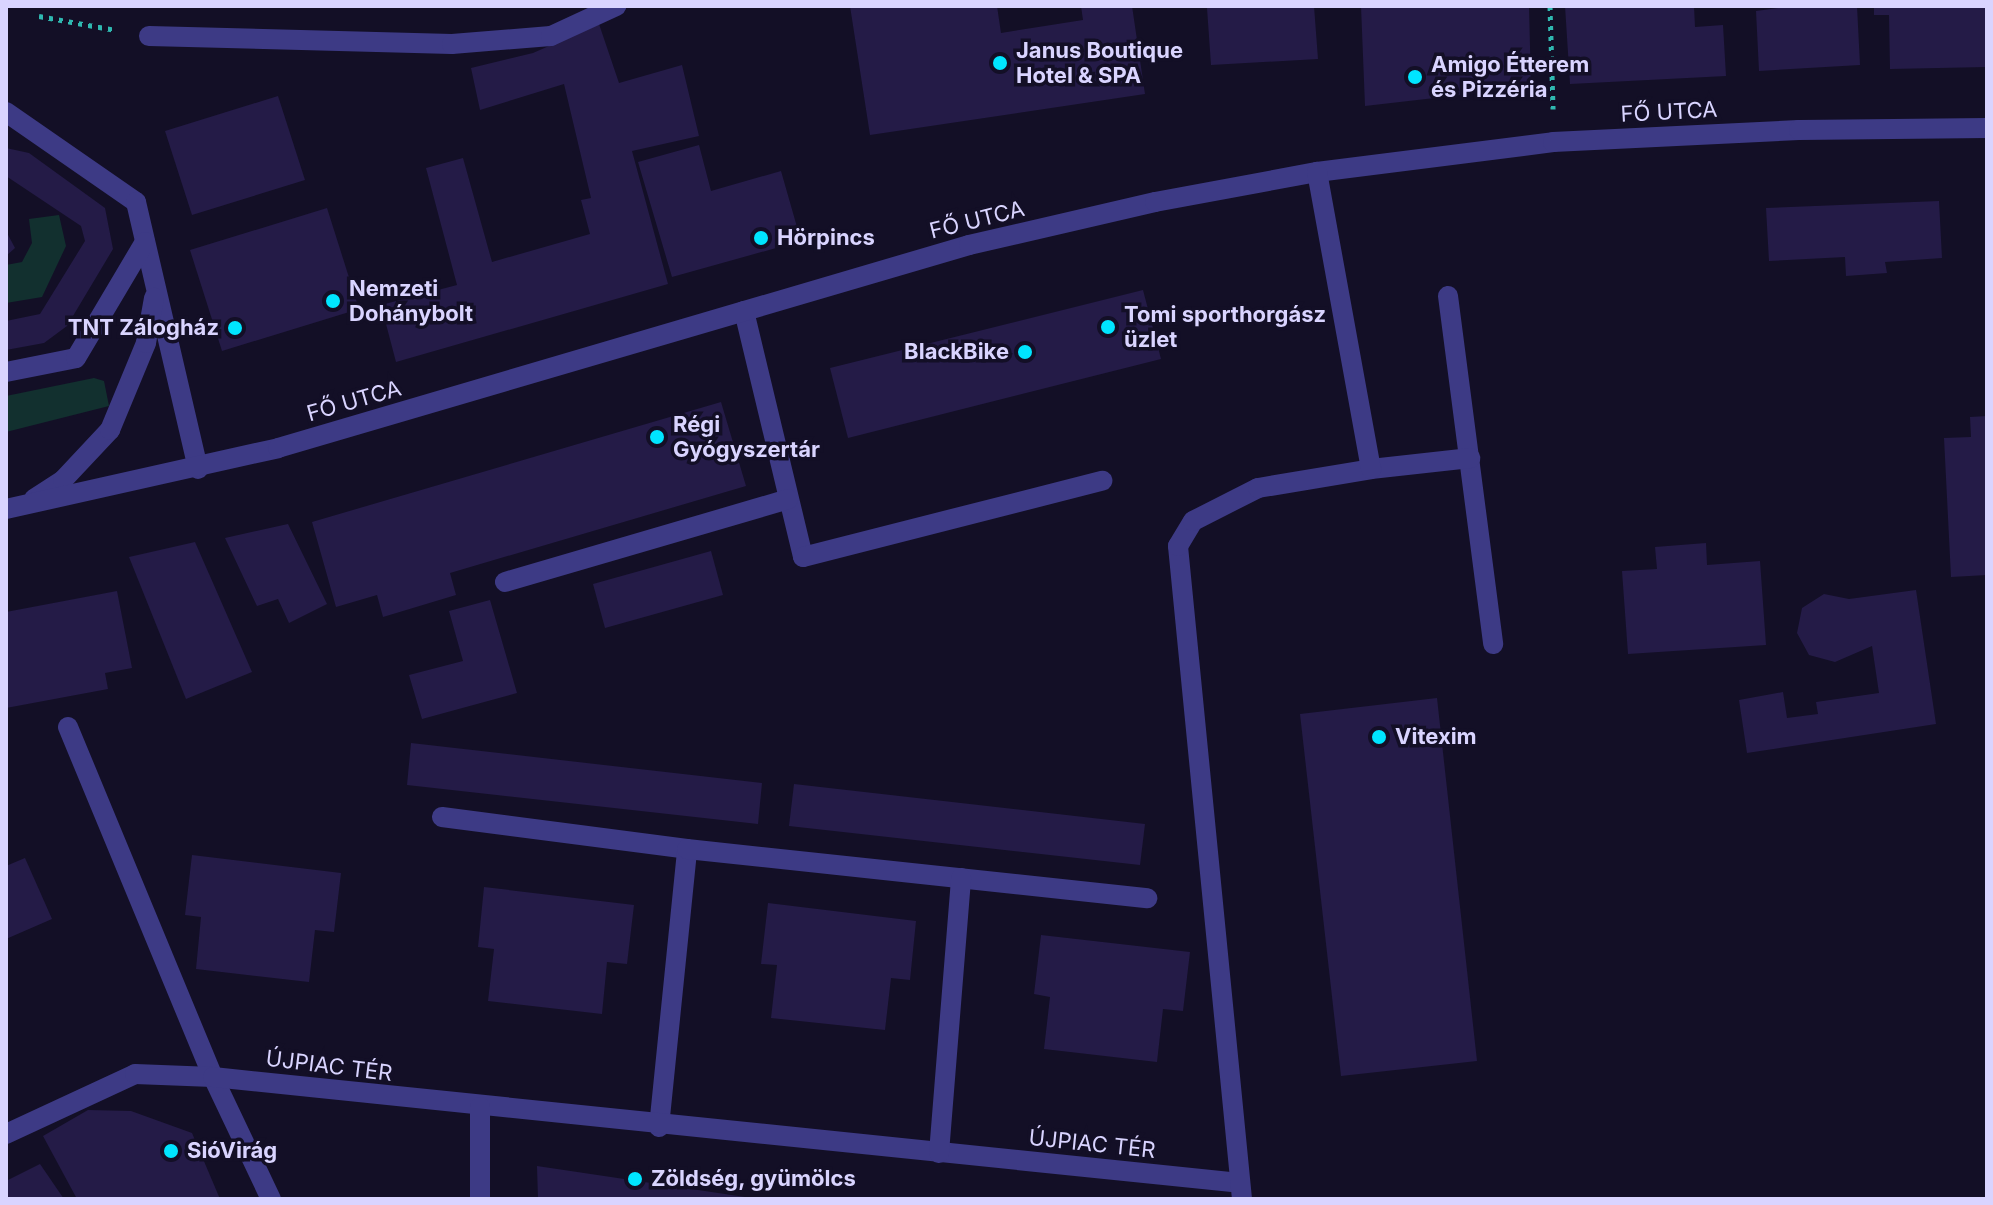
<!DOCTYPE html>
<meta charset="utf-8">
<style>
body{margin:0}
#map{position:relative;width:1993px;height:1205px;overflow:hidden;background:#130f26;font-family:Inter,sans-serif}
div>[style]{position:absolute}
.green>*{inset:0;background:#12302f}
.building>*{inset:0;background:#241b47}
.path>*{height:5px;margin-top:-2.5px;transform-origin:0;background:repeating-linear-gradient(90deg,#2fb8b0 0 4px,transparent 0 10px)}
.minor>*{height:20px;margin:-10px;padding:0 10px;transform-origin:10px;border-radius:10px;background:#3d3a85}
.dots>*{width:22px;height:22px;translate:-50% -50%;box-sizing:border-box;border:4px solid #130f26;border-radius:50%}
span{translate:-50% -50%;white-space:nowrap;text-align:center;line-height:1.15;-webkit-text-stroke:7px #130f26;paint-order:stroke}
.poi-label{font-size:22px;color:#d9d4ff;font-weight:700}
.left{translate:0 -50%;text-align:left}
.right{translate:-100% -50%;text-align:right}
.street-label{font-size:22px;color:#d9d4ff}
.frame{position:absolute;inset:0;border:8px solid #d9d4ff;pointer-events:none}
</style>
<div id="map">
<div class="green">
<div style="clip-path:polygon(59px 215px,66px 246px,42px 297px,6px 303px,6px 265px,22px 262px,32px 243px,29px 219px)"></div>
<div style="clip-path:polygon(94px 378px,104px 381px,109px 406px,6px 432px,6px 396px)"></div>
</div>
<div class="building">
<div style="clip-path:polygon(850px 6px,997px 6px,1001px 33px,1083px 20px,1081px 6px,1132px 6px,1145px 94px,870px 135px)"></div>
<div style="clip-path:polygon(1189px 6px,1314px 6px,1318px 59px,1211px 65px,1207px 8px)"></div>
<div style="clip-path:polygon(1361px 6px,1529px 6px,1531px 87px,1365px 106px)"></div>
<div style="clip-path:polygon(1565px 6px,1694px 6px,1695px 27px,1723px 25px,1726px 76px,1570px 84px)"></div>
<div style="clip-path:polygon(1794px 6px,1857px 6px,1860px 65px,1759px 71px,1756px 11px)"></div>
<div style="clip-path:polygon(1874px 6px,1987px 6px,1987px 67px,1890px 69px,1889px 15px,1874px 15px)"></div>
<div style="clip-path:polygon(599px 24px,619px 83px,682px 65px,699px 136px,632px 151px,668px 284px,396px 362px,381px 305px,457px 285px,426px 168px,463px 158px,492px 262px,590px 234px,581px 200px,591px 198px,564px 84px,480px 110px,471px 68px,533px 53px)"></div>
<div style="clip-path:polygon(278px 96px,305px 180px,192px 215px,165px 131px)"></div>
<div style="clip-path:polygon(699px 145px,711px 191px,781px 171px,801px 241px,672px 277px,638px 162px)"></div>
<div style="clip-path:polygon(6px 148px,29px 153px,105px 208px,113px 249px,67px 326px,44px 343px,6px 350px,6px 321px,40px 314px,85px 241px,81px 226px,6px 176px)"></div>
<div style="clip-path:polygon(1939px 201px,1942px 258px,1885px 262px,1887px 273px,1846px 276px,1845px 257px,1769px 261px,1766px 208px)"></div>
<div style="clip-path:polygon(327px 208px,359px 309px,222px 351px,190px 250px)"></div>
<div style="clip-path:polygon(6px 231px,15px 248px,6px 256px)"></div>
<div style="clip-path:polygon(1143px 290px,1161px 359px,848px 438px,830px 368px)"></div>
<div style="clip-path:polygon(721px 402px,746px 486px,450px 573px,456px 595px,383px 617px,377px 595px,336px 607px,312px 522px)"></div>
<div style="clip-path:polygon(1987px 416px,1987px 575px,1951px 577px,1944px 438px,1971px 437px,1970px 417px)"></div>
<div style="clip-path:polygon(288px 524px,327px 604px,289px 623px,278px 599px,257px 606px,225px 538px)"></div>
<div style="clip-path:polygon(195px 542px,252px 672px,186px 699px,129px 557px)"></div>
<div style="clip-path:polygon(1706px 543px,1707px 565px,1760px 561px,1766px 645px,1628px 654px,1622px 571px,1657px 569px,1655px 547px)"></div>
<div style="clip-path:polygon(711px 551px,723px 595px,605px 628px,593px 584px)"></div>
<div style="clip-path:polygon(1916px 590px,1936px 724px,1747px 753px,1739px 700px,1783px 692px,1787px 718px,1818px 714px,1816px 702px,1879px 693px,1872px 646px,1835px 662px,1809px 655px,1797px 633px,1802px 608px,1824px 594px,1849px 599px)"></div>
<div style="clip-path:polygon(117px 591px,132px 668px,105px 673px,108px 689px,6px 708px,6px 612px)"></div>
<div style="clip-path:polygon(490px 600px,517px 693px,422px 719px,409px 675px,463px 661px,449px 611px)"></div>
<div style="clip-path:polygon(1437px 698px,1477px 1061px,1341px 1076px,1300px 714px)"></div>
<div style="clip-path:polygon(411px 743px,762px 783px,758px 824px,407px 785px)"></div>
<div style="clip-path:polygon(794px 784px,1145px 824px,1140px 865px,789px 826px)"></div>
<div style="clip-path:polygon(192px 855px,341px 873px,334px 932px,315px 930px,309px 982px,196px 969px,201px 917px,185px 915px)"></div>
<div style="clip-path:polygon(25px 858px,52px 919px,6px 939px,6px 866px)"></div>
<div style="clip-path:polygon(484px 887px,634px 905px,627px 964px,607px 962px,602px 1014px,488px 1001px,494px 949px,478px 947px)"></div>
<div style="clip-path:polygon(768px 903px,916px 921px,910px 980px,891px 978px,885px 1030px,771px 1018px,777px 965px,761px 964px)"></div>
<div style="clip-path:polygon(1041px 935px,1190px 952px,1183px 1011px,1163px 1009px,1157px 1062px,1044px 1049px,1050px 997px,1034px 994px)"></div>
<div style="clip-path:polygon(88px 1110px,131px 1111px,192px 1133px,220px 1199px,77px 1199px,43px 1136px)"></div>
<div style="clip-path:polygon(40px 1164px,64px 1199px,6px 1199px,6px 1181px)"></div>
<div style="clip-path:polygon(537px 1166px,745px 1197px,744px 1199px,538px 1199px)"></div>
</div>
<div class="path">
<div style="left:1550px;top:6px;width:103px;rotate:88.3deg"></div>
<div style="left:39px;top:16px;width:78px;rotate:10.3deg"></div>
</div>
<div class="minor">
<div style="left:149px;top:36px;width:303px;rotate:1.5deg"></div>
<div style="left:452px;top:44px;width:99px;rotate:-4.6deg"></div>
<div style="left:551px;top:36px;width:72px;rotate:-24.8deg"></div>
<div style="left:6px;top:112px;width:158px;rotate:34.7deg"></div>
<div style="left:136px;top:202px;width:274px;rotate:76.9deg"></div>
<div style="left:1448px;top:296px;width:351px;rotate:82.6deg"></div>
<div style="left:744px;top:311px;width:253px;rotate:76.5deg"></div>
<div style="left:803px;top:557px;width:309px;rotate:-14.3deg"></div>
<div style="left:6px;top:372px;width:71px;rotate:-11.3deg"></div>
<div style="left:76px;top:358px;width:135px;rotate:-59.3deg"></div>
<div style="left:1371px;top:469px;width:100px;rotate:-6.3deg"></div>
<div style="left:34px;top:499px;width:35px;rotate:-33deg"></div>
<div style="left:63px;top:480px;width:69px;rotate:-46.8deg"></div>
<div style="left:110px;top:430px;width:94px;rotate:-67.5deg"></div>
<div style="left:146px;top:343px;width:46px;rotate:-79.9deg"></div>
<div style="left:6px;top:509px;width:279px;rotate:-12.6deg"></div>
<div style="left:278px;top:448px;width:720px;rotate:-16.37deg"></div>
<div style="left:969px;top:245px;width:191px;rotate:-13deg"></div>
<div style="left:1155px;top:202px;width:165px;rotate:-10.5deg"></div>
<div style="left:1317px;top:172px;width:238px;rotate:-7.2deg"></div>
<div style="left:1553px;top:142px;width:246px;rotate:-2.8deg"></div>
<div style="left:1799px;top:130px;width:188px;rotate:-0.6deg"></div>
<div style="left:505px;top:582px;width:295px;rotate:-16.3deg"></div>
<div style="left:68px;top:727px;width:379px;rotate:67.5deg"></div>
<div style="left:213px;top:1077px;width:135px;rotate:64.6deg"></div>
<div style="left:442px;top:817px;width:247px;rotate:7.4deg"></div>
<div style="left:659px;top:1127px;width:279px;rotate:-84.2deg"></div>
<div style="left:687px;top:849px;width:463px;rotate:6.1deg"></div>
<div style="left:6px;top:1134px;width:142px;rotate:-24.9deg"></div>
<div style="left:135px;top:1074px;width:78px;rotate:2.2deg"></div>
<div style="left:213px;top:1077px;width:1032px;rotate:5.89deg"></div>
<div style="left:939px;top:1153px;width:276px;rotate:-85.4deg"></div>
<div style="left:480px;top:1199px;width:92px;rotate:-90deg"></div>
<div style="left:1242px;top:1199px;width:656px;rotate:-95.6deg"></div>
<div style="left:1178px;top:546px;width:29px;rotate:-59deg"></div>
<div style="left:1193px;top:521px;width:73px;rotate:-26.9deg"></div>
<div style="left:1258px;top:488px;width:115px;rotate:-9.5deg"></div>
<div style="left:1371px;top:469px;width:302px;rotate:-100.3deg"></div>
</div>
<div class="dots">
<div style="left:1000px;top:63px;background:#00e5ff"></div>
<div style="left:1415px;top:77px;background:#00e5ff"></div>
<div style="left:761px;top:238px;background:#00e5ff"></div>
<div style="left:333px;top:301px;background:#00e5ff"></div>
<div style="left:1108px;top:327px;background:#00e5ff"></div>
<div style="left:235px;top:328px;background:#00e5ff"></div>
<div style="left:1025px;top:352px;background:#00e5ff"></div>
<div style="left:657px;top:437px;background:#00e5ff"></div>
<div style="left:1379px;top:737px;background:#00e5ff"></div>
<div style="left:171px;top:1151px;background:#00e5ff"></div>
<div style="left:635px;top:1179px;background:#00e5ff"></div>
</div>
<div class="poi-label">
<span class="left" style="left:1016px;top:63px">Janus Boutique<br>Hotel &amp; SPA</span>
<span class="left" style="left:1431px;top:77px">Amigo Étterem<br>és Pizzéria</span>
<span class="left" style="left:777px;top:238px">Hörpincs</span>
<span class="left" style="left:349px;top:301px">Nemzeti<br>Dohánybolt</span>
<span class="left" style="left:1124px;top:327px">Tomi sporthorgász<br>üzlet</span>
<span class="right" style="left:219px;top:328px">TNT Zálogház</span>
<span class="right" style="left:1009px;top:352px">BlackBike</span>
<span class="left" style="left:673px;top:437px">Régi<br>Gyógyszertár</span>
<span class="left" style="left:1395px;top:737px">Vitexim</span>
<span class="left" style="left:187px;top:1151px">SióVirág</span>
<span class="left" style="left:651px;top:1179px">Zöldség, gyümölcs</span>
</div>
<div class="street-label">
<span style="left:1669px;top:112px;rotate:-3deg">FŐ UTCA</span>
<span style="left:977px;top:220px;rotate:-14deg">FŐ UTCA</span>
<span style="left:354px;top:401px;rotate:-16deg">FŐ UTCA</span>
<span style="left:329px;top:1066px;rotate:7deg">ÚJPIAC TÉR</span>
<span style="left:1092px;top:1144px;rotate:6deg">ÚJPIAC TÉR</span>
</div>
<div class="frame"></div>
</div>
